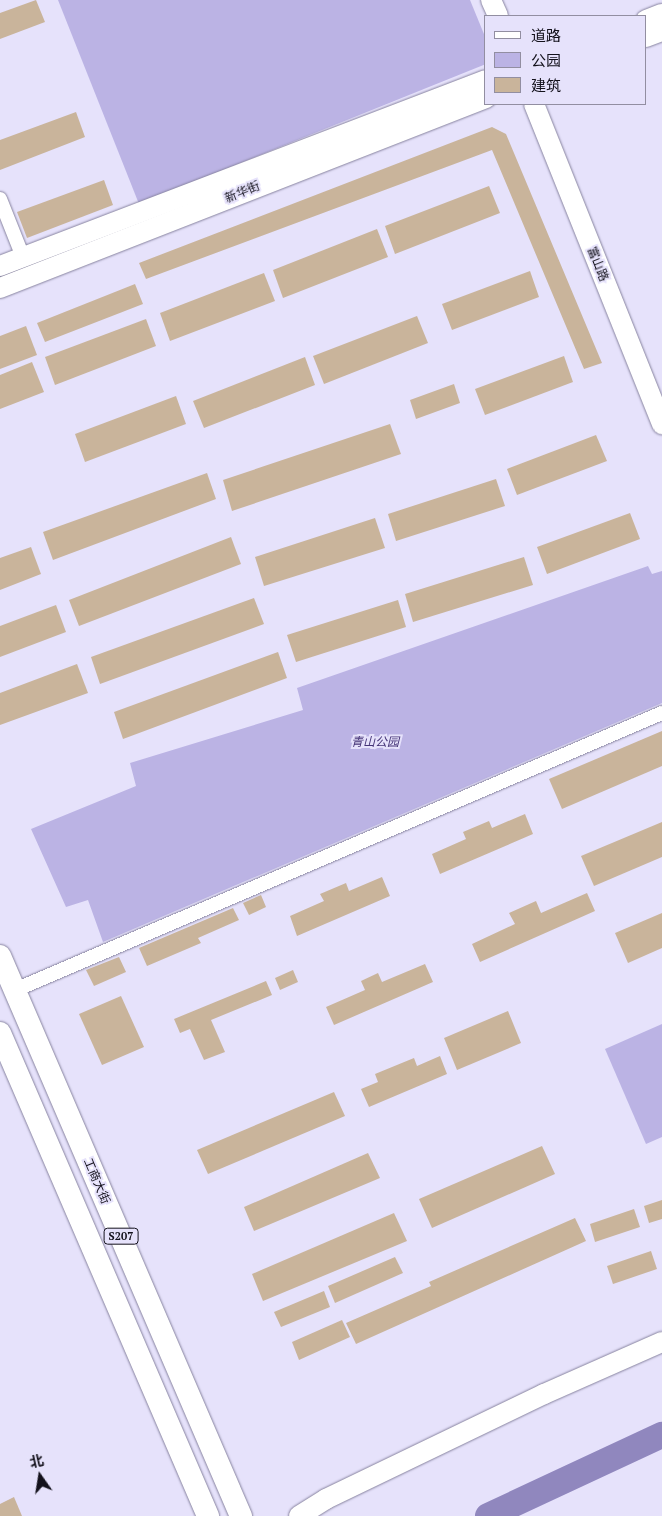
<!DOCTYPE html>
<meta charset="utf-8">
<style>
body{margin:0}
#map{position:relative;width:662px;height:1516px;overflow:hidden;background:#e6e2fb;font-family:"PT Serif","Noto Sans SC",serif}
div>[style]{position:absolute}
.green>*{inset:0;background:#bbb3e4}
.river>*{height:26px;margin:-13px;padding:0 13px;transform-origin:13px;border-radius:13px;background:#9087be}
.building>*{inset:0;background:#c9b49b}
.roads{filter:drop-shadow(0 0 1px #87839f) drop-shadow(0 0 1px #87839f)}
.street>*{height:14px;margin:-7px;padding:0 7px;transform-origin:7px;border-radius:7px;background:#fff}
.secondary>*{height:20px;margin:-10px;padding:0 10px;transform-origin:10px;border-radius:10px;background:#fff}
.primary>*{height:22px;margin:-11px;padding:0 11px;transform-origin:11px;border-radius:11px;background:#fff}
span{translate:-50% -50%;white-space:nowrap;text-align:center;line-height:1.15;-webkit-text-stroke:4px #e6e2fb;paint-order:stroke}
.shield-label span{padding:1px 4px;background:#e6e2fb;border:1px solid;border-radius:4px;-webkit-text-stroke-width:0}
.shield-label{font-size:11px;color:#13111b;font-weight:700}
.street-label{font-size:12px;color:#13111b}
.park-label{font-size:12px;color:#453477;font-style:italic}
.legend{position:absolute;left:484px;top:15px;width:162px;height:90px;box-sizing:border-box;background:#e6e2fb;border:1px solid #928ea1;margin:0;padding:6px 9px;list-style:none;font-size:15px;color:#13111b}
.legend li{display:flex;align-items:center;gap:10px;height:25px}
.legend b{width:25px;border:1px solid #928ea1}
.north{position:absolute;left:15px;top:1451px;width:50px;height:50px;-webkit-text-stroke:4px #e6e2fb;paint-order:stroke;rotate:347deg;font-size:14px;font-weight:700;line-height:20px;text-align:center;color:#13111b}
.north::after{content:'';display:block;margin:auto;width:18px;height:22px;background:#13111b;clip-path:polygon(50% 0,100% 100%,50% 72%,0 100%)}
</style>
<div id="map">
<div class="green">
<div style="clip-path:polygon(58px 0,470px 0,486px 39px,486px 64px,139px 204px)"></div>
<div style="clip-path:polygon(648px 566px,652px 574px,662px 571px,662px 703px,103px 942px,88px 900px,66px 907px,31px 829px,136px 786px,130px 763px,303px 710px,297px 688px)"></div>
<div style="clip-path:polygon(662px 1024px,662px 1137px,646px 1144px,605px 1049px)"></div>
</div>
<div class="river">
<div style="left:488px;top:1516px;width:192px;rotate:-25deg"></div>
</div>
<div class="building">
<div style="clip-path:polygon(36px 0,45px 22px,0 39px,0 13px)"></div>
<div style="clip-path:polygon(76px 112px,85px 137px,0 170px,0 140px)"></div>
<div style="clip-path:polygon(492px 127px,506px 134px,602px 363px,584px 369px,492px 150px,146px 279px,139px 263px)"></div>
<div style="clip-path:polygon(104px 180px,113px 205px,27px 238px,17px 212px)"></div>
<div style="clip-path:polygon(489px 186px,500px 213px,395px 254px,385px 226px)"></div>
<div style="clip-path:polygon(377px 229px,388px 257px,283px 298px,273px 270px)"></div>
<div style="clip-path:polygon(530px 271px,539px 297px,452px 330px,442px 304px)"></div>
<div style="clip-path:polygon(264px 273px,275px 301px,170px 341px,160px 313px)"></div>
<div style="clip-path:polygon(135px 284px,143px 304px,45px 342px,37px 323px)"></div>
<div style="clip-path:polygon(417px 316px,428px 343px,324px 384px,313px 356px)"></div>
<div style="clip-path:polygon(146px 319px,156px 346px,55px 385px,45px 357px)"></div>
<div style="clip-path:polygon(26px 326px,37px 355px,0 369px,0 336px)"></div>
<div style="clip-path:polygon(564px 356px,573px 382px,485px 415px,475px 389px)"></div>
<div style="clip-path:polygon(305px 357px,315px 385px,204px 428px,193px 401px)"></div>
<div style="clip-path:polygon(32px 362px,44px 392px,0 409px,0 375px)"></div>
<div style="clip-path:polygon(454px 384px,460px 403px,416px 419px,410px 400px)"></div>
<div style="clip-path:polygon(176px 396px,186px 424px,85px 462px,75px 434px)"></div>
<div style="clip-path:polygon(390px 424px,401px 454px,232px 511px,223px 480px)"></div>
<div style="clip-path:polygon(596px 435px,607px 461px,517px 495px,507px 469px)"></div>
<div style="clip-path:polygon(207px 473px,216px 499px,53px 560px,43px 532px)"></div>
<div style="clip-path:polygon(496px 479px,505px 506px,396px 541px,388px 514px)"></div>
<div style="clip-path:polygon(630px 513px,640px 539px,547px 574px,537px 547px)"></div>
<div style="clip-path:polygon(375px 518px,385px 548px,264px 586px,255px 557px)"></div>
<div style="clip-path:polygon(231px 537px,241px 564px,79px 626px,69px 600px)"></div>
<div style="clip-path:polygon(31px 547px,41px 574px,0 590px,0 558px)"></div>
<div style="clip-path:polygon(524px 557px,533px 585px,413px 622px,405px 594px)"></div>
<div style="clip-path:polygon(254px 598px,264px 624px,100px 684px,91px 657px)"></div>
<div style="clip-path:polygon(398px 600px,406px 627px,296px 662px,287px 635px)"></div>
<div style="clip-path:polygon(56px 605px,66px 632px,0 657px,0 626px)"></div>
<div style="clip-path:polygon(278px 652px,287px 678px,123px 739px,114px 712px)"></div>
<div style="clip-path:polygon(77px 664px,88px 693px,0 725px,0 693px)"></div>
<div style="clip-path:polygon(662px 731px,662px 766px,562px 809px,549px 779px)"></div>
<div style="clip-path:polygon(525px 814px,533px 834px,440px 874px,432px 854px,466px 839px,463px 832px,489px 821px,492px 828px)"></div>
<div style="clip-path:polygon(662px 822px,662px 857px,594px 886px,581px 856px)"></div>
<div style="clip-path:polygon(382px 877px,390px 896px,297px 936px,290px 916px,324px 901px,320px 894px,346px 883px,349px 891px)"></div>
<div style="clip-path:polygon(587px 893px,595px 911px,480px 962px,472px 944px,515px 924px,509px 913px,536px 901px,541px 913px)"></div>
<div style="clip-path:polygon(261px 895px,266px 907px,249px 915px,243px 903px)"></div>
<div style="clip-path:polygon(233px 908px,239px 920px,198px 938px,201px 943px,147px 966px,139px 948px)"></div>
<div style="clip-path:polygon(662px 913px,662px 948px,628px 963px,615px 933px)"></div>
<div style="clip-path:polygon(119px 957px,126px 972px,94px 986px,86px 970px)"></div>
<div style="clip-path:polygon(425px 964px,433px 982px,334px 1025px,326px 1007px,365px 990px,361px 981px,378px 973px,382px 982px)"></div>
<div style="clip-path:polygon(293px 970px,298px 982px,280px 990px,275px 978px)"></div>
<div style="clip-path:polygon(266px 981px,272px 995px,211px 1020px,225px 1052px,204px 1060px,190px 1029px,180px 1033px,174px 1019px)"></div>
<div style="clip-path:polygon(121px 996px,144px 1047px,102px 1065px,79px 1014px)"></div>
<div style="clip-path:polygon(508px 1011px,521px 1043px,457px 1070px,444px 1038px)"></div>
<div style="clip-path:polygon(440px 1056px,447px 1074px,369px 1107px,361px 1089px,378px 1082px,375px 1074px,414px 1058px,417px 1066px)"></div>
<div style="clip-path:polygon(334px 1092px,345px 1116px,208px 1174px,197px 1150px)"></div>
<div style="clip-path:polygon(542px 1146px,555px 1174px,432px 1228px,419px 1199px)"></div>
<div style="clip-path:polygon(368px 1153px,380px 1178px,254px 1231px,244px 1207px)"></div>
<div style="clip-path:polygon(662px 1200px,662px 1219px,649px 1223px,644px 1206px)"></div>
<div style="clip-path:polygon(634px 1209px,640px 1227px,595px 1242px,590px 1224px)"></div>
<div style="clip-path:polygon(394px 1213px,407px 1241px,263px 1301px,252px 1274px)"></div>
<div style="clip-path:polygon(575px 1218px,586px 1241px,356px 1344px,346px 1323px,431px 1286px,429px 1282px)"></div>
<div style="clip-path:polygon(651px 1251px,657px 1269px,613px 1284px,607px 1266px)"></div>
<div style="clip-path:polygon(395px 1257px,403px 1273px,335px 1303px,328px 1286px)"></div>
<div style="clip-path:polygon(324px 1291px,330px 1307px,281px 1327px,274px 1312px)"></div>
<div style="clip-path:polygon(342px 1320px,350px 1337px,299px 1360px,292px 1342px)"></div>
<div style="clip-path:polygon(14px 1497px,22px 1516px,0 1516px,0 1504px)"></div>
</div>
<div class="roads">
<div class="street">
<div style="left:0;top:199px;width:62px;rotate:68.4deg"></div>
<div style="left:15px;top:990px;width:704px;rotate:-23.18deg"></div>
</div>
<div class="secondary">
<div style="left:491px;top:0;width:17px;rotate:66deg"></div>
<div style="left:646px;top:20px;width:17px;rotate:-21deg"></div>
<div style="left:646px;top:37px;width:17px;rotate:-21deg"></div>
<div style="left:534px;top:104px;width:345px;rotate:68.2deg"></div>
<div style="left:0;top:266px;width:520px;rotate:-20.94deg"></div>
<div style="left:0;top:288px;width:522px;rotate:-21.35deg"></div>
<div style="left:299px;top:1516px;width:32px;rotate:-32deg"></div>
<div style="left:326px;top:1499px;width:242px;rotate:-25.7deg"></div>
<div style="left:544px;top:1394px;width:129px;rotate:-23.8deg"></div>
</div>
<div class="primary">
<div style="left:0;top:956px;width:610px;rotate:66.72deg"></div>
<div style="left:0;top:1033px;width:526px;rotate:66.7deg"></div>
</div>
</div>
<div class="shield-label">
<span style="left:121px;top:1236px">S207</span>
</div>
<div class="street-label">
<span style="left:242px;top:192px;rotate:-22deg">新华街</span>
<span style="left:598px;top:264px;rotate:68deg">富山路</span>
<span style="left:97px;top:1181px;rotate:67deg">工商大街</span>
</div>
<div class="park-label">
<span style="left:375px;top:742px">青山公园</span>
</div>
<ul class="legend">
<li><b style="height:6px;background:#fff"></b>道路</li>
<li><b style="height:14px;background:#bbb3e4"></b>公园</li>
<li><b style="height:14px;background:#c9b49b"></b>建筑</li>
</ul>
<div class="north">北</div>
</div>
